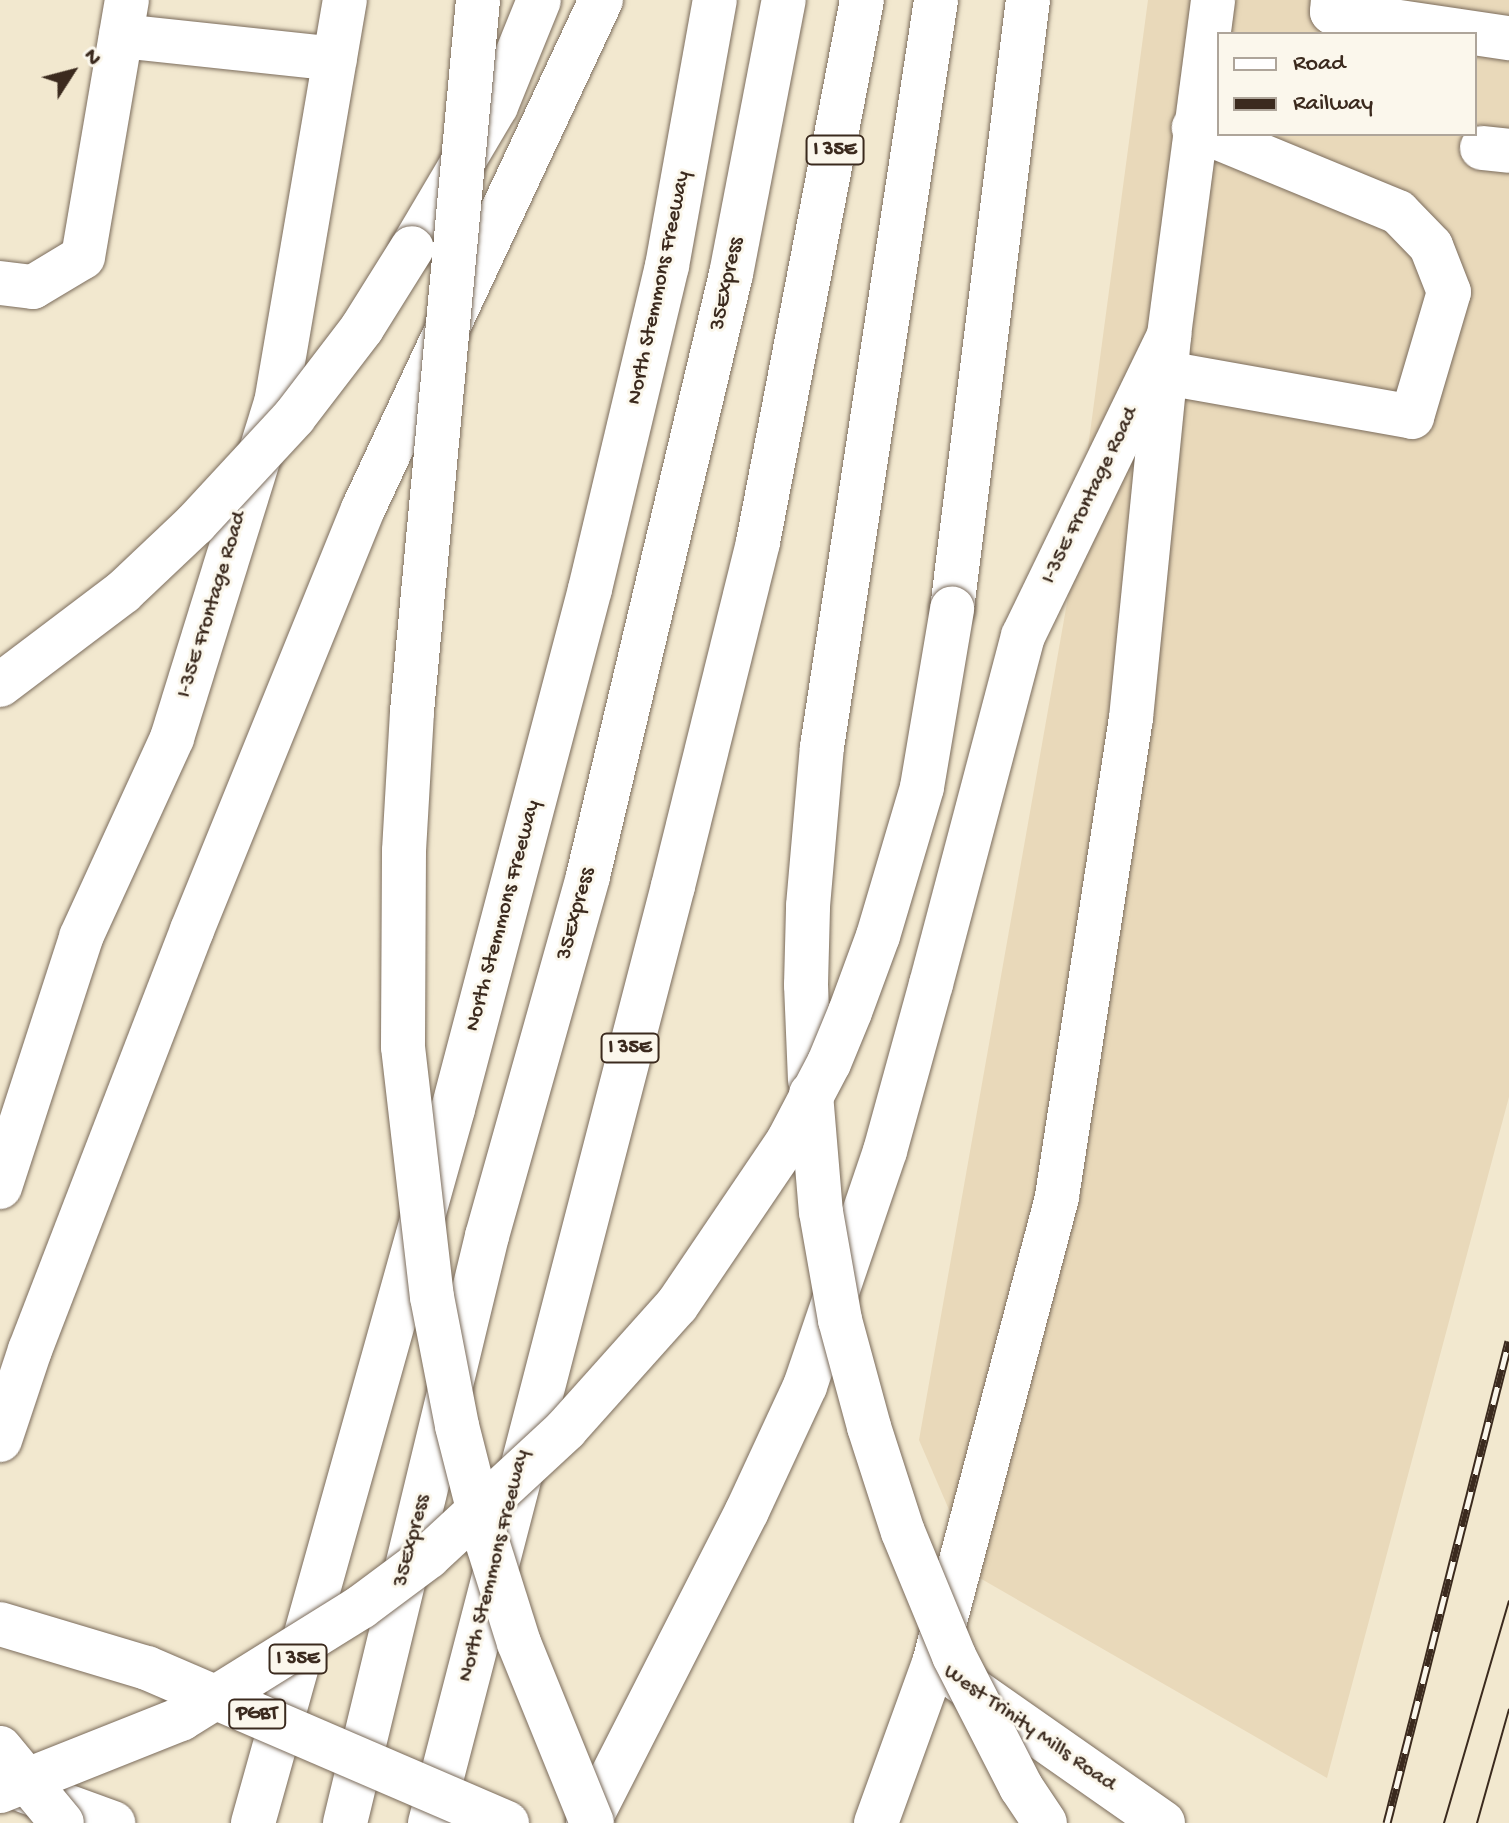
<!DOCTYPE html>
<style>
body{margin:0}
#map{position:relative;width:1509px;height:1823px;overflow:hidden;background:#f2e8cf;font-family:"Gochi Hand",sans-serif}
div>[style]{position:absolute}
.built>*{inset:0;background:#e9d9ba}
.roads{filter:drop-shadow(0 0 2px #7b6c5c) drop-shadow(0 0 2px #7b6c5c)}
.minor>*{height:44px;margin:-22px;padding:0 22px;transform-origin:22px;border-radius:22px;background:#fff}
.major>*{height:44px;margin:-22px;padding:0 22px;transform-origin:22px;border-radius:22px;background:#fff}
.highway>*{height:44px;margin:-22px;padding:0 22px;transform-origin:22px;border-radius:22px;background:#fff}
.tram>*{height:2px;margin:-1px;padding:0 1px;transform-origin:1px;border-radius:1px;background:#3b2a1e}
.rail>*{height:9px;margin-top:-4.5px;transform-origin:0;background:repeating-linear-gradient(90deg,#fbf7ec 0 18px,#3b2a1e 0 36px);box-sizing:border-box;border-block:2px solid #3b2a1e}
.bridges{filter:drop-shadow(0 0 2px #7b6c5c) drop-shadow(0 0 2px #7b6c5c)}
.highway-bridge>*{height:44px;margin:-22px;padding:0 22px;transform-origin:22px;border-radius:22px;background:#fff}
span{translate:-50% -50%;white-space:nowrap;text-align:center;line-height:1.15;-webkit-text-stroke:6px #fbf7ec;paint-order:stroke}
.shield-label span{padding:2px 6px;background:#fbf7ec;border:2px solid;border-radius:6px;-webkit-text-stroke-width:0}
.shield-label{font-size:20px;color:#3b2a1e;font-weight:700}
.street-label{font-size:22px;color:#3b2a1e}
.legend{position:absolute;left:1217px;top:32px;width:260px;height:104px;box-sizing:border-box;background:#fbf7ec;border:2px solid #aea59a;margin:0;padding:10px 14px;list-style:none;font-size:24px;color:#3b2a1e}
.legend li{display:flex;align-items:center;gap:16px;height:40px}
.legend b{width:40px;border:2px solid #aea59a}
.north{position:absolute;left:32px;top:32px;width:80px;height:80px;-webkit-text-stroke:6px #fbf7ec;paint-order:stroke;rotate:54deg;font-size:22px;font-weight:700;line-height:32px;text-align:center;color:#3b2a1e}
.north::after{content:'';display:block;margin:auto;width:28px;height:36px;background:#3b2a1e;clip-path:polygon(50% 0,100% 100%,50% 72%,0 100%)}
</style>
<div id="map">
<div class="built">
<div style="clip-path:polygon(evenodd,1148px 0,1509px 0,1509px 1097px,1327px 1778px,978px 1577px,919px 1440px,1068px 597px,1148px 0,1219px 34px,1475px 34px,1475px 134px,1219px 134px,1219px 34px)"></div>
</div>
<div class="roads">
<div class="minor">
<div style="left:1333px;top:0;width:12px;rotate:95deg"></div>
<div style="left:1332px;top:12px;width:179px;rotate:8.4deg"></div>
<div style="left:121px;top:36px;width:215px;rotate:6.1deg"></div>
<div style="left:1482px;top:148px;width:27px;rotate:6deg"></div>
<div style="left:0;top:283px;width:33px;rotate:7deg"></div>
<div style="left:33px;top:287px;width:58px;rotate:-31deg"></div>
<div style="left:83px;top:257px;width:261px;rotate:-80.3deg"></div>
<div style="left:1166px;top:373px;width:250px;rotate:10.1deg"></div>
<div style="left:1412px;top:417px;width:130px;rotate:-73.5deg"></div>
<div style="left:1449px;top:292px;width:49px;rotate:-111.4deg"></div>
<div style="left:1431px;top:246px;width:47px;rotate:-134.1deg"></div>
<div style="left:1398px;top:212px;width:221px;rotate:-157.6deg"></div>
</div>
<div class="major">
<div style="left:931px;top:984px;width:360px;rotate:-75.2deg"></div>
<div style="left:1023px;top:636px;width:335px;rotate:-64.1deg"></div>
<div style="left:1169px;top:335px;width:338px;rotate:-82.5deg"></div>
<div style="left:0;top:1187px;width:263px;rotate:-72deg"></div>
<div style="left:81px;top:937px;width:219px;rotate:-65.4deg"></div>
<div style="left:172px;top:738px;width:351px;rotate:-72.8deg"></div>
<div style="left:276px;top:403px;width:409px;rotate:-80.3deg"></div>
<div style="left:959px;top:1680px;width:249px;rotate:35deg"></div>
<div style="left:876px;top:1823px;width:170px;rotate:-70.1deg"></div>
<div style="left:934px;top:1663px;width:483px;rotate:-75.2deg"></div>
<div style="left:1057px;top:1196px;width:484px;rotate:-81.2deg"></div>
<div style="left:1131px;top:718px;width:385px;rotate:-84.3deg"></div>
</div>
<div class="highway">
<div style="left:412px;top:248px;width:165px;rotate:-59.4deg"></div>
<div style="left:496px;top:106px;width:114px;rotate:-67.9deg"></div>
<div style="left:952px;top:609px;width:614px;rotate:-82.89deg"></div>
<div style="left:810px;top:1080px;width:95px;rotate:-92.4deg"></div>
<div style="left:806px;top:985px;width:79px;rotate:-88.5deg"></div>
<div style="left:808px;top:906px;width:160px;rotate:-85deg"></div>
<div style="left:822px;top:747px;width:756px;rotate:-81.32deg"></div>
<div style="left:0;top:1440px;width:95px;rotate:-71.6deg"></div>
<div style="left:30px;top:1350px;width:450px;rotate:-68.9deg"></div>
<div style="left:192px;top:930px;width:454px;rotate:-67.9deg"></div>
<div style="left:363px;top:509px;width:562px;rotate:-64.94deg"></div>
<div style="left:25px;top:1791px;width:94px;rotate:20deg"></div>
<div style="left:253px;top:1823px;width:741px;rotate:-74.35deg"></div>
<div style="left:453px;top:1109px;width:538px;rotate:-75.24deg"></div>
<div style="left:590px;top:589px;width:332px;rotate:-76.6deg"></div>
<div style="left:667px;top:266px;width:270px;rotate:-79.8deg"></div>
<div style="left:345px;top:1823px;width:604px;rotate:-76.4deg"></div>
<div style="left:487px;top:1236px;width:374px;rotate:-74.3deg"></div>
<div style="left:588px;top:876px;width:619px;rotate:-76.64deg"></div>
<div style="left:731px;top:274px;width:279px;rotate:-79.1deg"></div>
<div style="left:430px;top:1823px;width:968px;rotate:-75.46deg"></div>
<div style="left:673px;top:886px;width:354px;rotate:-76.1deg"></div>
<div style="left:758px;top:542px;width:552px;rotate:-79.14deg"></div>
<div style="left:588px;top:1823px;width:350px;rotate:-63deg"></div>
<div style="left:747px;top:1511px;width:138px;rotate:-65.1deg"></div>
<div style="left:805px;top:1386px;width:248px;rotate:-71.2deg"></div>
<div style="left:885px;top:1151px;width:173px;rotate:-74.6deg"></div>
</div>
</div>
<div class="tram">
<div style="left:1444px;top:1823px;width:231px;rotate:-73.7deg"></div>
<div style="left:1477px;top:1823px;width:118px;rotate:-74.3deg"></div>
</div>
<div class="rail">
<div style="left:1387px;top:1823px;width:497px;rotate:-75.8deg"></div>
</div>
<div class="bridges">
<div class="highway-bridge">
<div style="left:478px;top:0;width:715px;rotate:95.3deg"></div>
<div style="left:412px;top:712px;width:139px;rotate:93.3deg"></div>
<div style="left:404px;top:851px;width:196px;rotate:90.3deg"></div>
<div style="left:403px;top:1047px;width:252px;rotate:83.4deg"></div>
<div style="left:432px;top:1297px;width:131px;rotate:79deg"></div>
<div style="left:457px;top:1426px;width:109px;rotate:75.7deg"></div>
<div style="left:484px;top:1532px;width:116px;rotate:72.5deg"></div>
<div style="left:519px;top:1643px;width:194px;rotate:67.9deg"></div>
<div style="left:0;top:685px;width:154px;rotate:-37.1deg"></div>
<div style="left:123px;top:592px;width:99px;rotate:-43.4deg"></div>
<div style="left:195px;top:524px;width:146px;rotate:-47.2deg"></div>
<div style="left:294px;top:417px;width:112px;rotate:-52.6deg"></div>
<div style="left:362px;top:328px;width:94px;rotate:-58deg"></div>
<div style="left:811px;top:1094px;width:118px;rotate:85.2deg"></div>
<div style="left:821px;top:1212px;width:110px;rotate:80deg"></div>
<div style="left:840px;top:1320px;width:111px;rotate:74.8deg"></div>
<div style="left:869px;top:1427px;width:110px;rotate:72.1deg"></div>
<div style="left:903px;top:1532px;width:134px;rotate:67.6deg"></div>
<div style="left:954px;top:1656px;width:147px;rotate:62.9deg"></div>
<div style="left:1021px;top:1787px;width:43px;rotate:56.3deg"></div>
<div style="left:0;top:1624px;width:153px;rotate:16.7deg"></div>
<div style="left:147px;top:1668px;width:392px;rotate:23.3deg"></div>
<div style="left:0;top:1748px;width:97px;rotate:50.4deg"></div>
<div style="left:0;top:1791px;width:195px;rotate:-21.7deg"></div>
<div style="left:181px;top:1719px;width:212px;rotate:-31.9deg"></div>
<div style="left:361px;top:1607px;width:84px;rotate:-36.7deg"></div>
<div style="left:428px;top:1557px;width:188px;rotate:-42.8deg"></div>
<div style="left:566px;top:1429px;width:166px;rotate:-48.2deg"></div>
<div style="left:677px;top:1305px;width:198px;rotate:-55.9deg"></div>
<div style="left:788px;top:1141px;width:88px;rotate:-62.3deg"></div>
<div style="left:829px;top:1063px;width:55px;rotate:-67.6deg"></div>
<div style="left:850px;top:1012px;width:81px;rotate:-69.8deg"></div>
<div style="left:878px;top:936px;width:155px;rotate:-73.5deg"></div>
<div style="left:922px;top:787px;width:181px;rotate:-80.4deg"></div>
</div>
</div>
<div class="shield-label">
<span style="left:835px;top:150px">I 35E</span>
<span style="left:630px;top:1048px">I 35E</span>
<span style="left:298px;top:1659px">I 35E</span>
<span style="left:257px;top:1714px">PGBT</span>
</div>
<div class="street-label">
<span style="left:728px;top:284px;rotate:-78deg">35Express</span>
<span style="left:660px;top:288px;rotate:-78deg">North Stemmons Freeway</span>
<span style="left:1091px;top:496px;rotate:-64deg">I-35E Frontage Road</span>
<span style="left:213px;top:605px;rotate:-73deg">I-35E Frontage Road</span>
<span style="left:577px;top:914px;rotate:-75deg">35Express</span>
<span style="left:504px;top:916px;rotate:-75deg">North Stemmons Freeway</span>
<span style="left:413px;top:1541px;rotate:-76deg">35Express</span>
<span style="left:495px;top:1566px;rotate:-76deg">North Stemmons Freeway</span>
<span style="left:1029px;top:1729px;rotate:35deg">West Trinity Mills Road</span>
</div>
<ul class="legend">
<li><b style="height:10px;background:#fff"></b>Road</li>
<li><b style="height:10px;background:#3b2a1e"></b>Railway</li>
</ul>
<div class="north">N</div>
</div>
